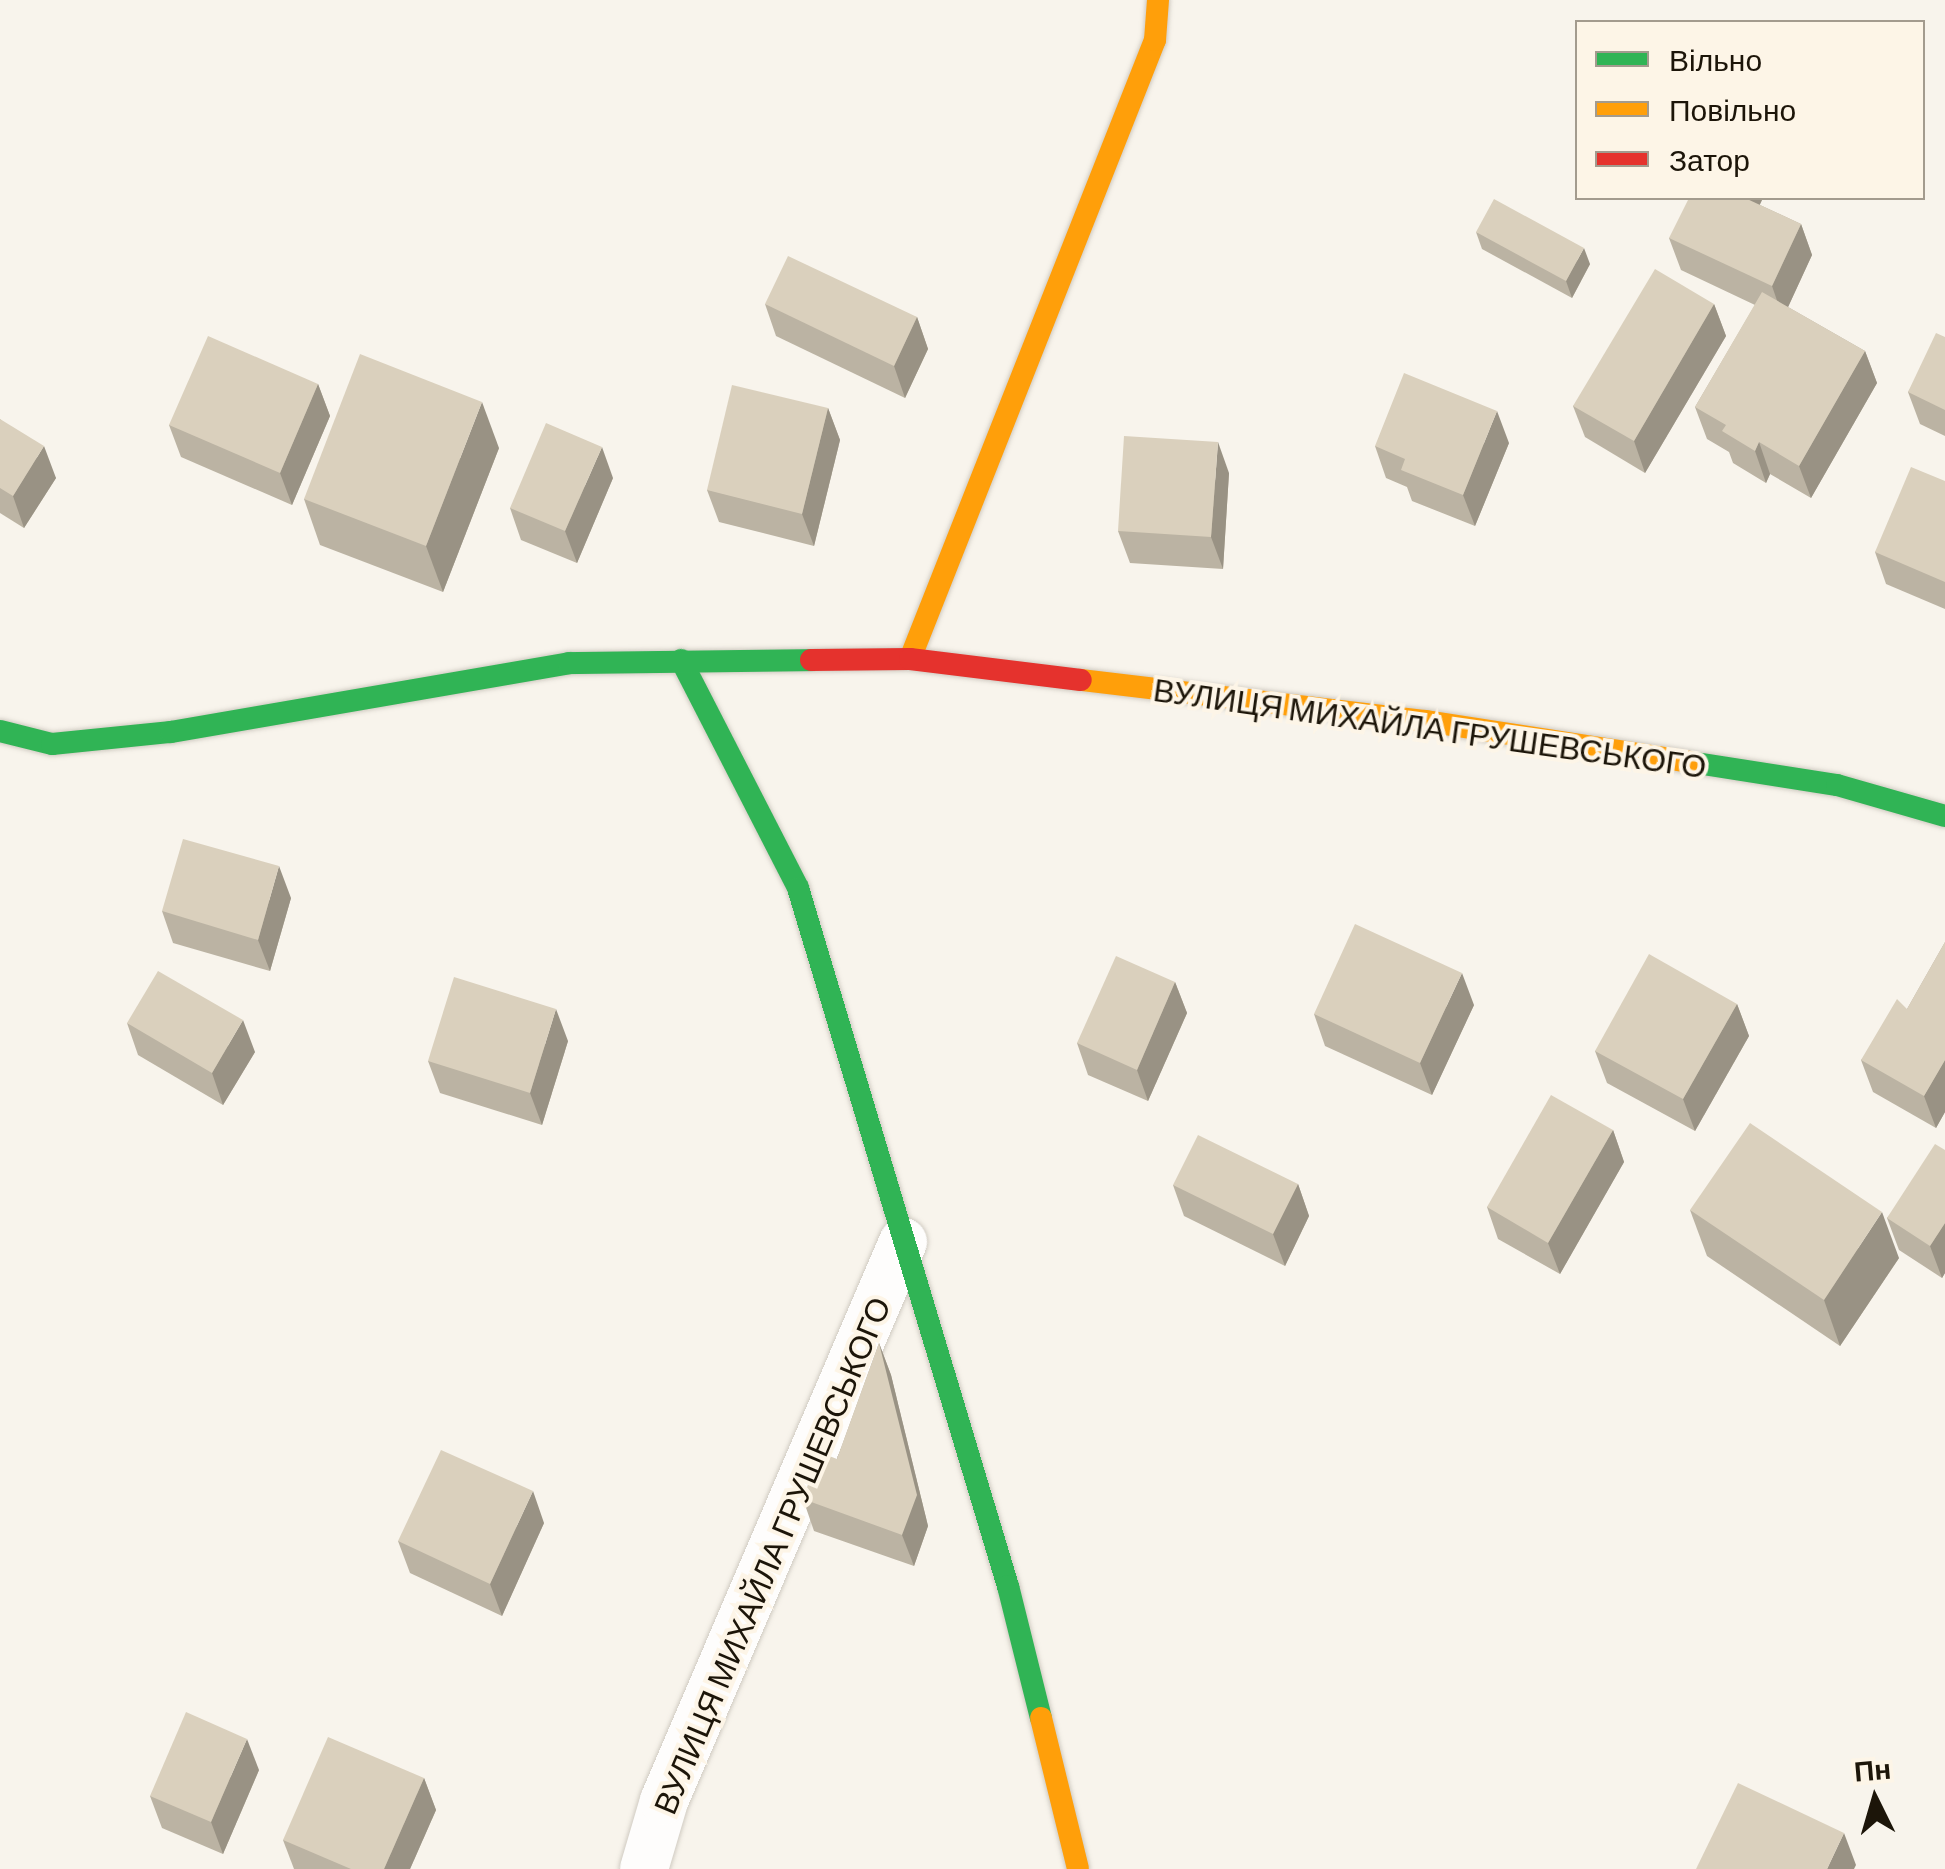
<!DOCTYPE html>
<meta charset="utf-8">
<style>
body{margin:0}
#map{position:relative;width:1945px;height:1869px;overflow:hidden;background:#f8f4ec;font-family:Barlow,sans-serif}
div>[style]{position:absolute}
.roads{filter:drop-shadow(0 0 2px #d0cbc2) drop-shadow(0 0 2px #d0cbc2)}
.street>*{height:48px;margin:-24px;padding:0 24px;transform-origin:24px;border-radius:24px;background:#fefdfc}
.fast>*{height:22px;margin:-11px;padding:0 11px;transform-origin:11px;border-radius:11px;background:#30b455}
.slow>*{height:22px;margin:-11px;padding:0 11px;transform-origin:11px;border-radius:11px;background:#ff9f0a}
.jam>*{height:22px;margin:-11px;padding:0 11px;transform-origin:11px;border-radius:11px;background:#e5322d}
.wall>*{inset:0;background:#bbb3a3}
.shaded-wall>*{inset:0;background:#999284}
.building>*{inset:0;background:#dad0bd}
span{translate:-50% -50%;white-space:nowrap;text-align:center;line-height:1.15;-webkit-text-stroke:8px #fdf5e7;paint-order:stroke}
.street-label{font-size:32px;color:#1c1509}
.legend{position:absolute;left:1575px;top:20px;width:350px;height:180px;box-sizing:border-box;background:#fdf5e7;border:2px solid #a39b8e;margin:0;padding:12px 18px;list-style:none;font-size:30px;color:#1c1509}
.legend li{display:flex;align-items:center;gap:20px;height:50px}
.legend b{width:50px;border:2px solid #a39b8e}
.north{position:absolute;left:1825px;top:1749px;width:100px;height:100px;-webkit-text-stroke:8px #fdf5e7;paint-order:stroke;rotate:355deg;font-size:28px;font-weight:700;line-height:40px;text-align:center;color:#1c1509}
.north::after{content:'';display:block;margin:auto;width:35px;height:45px;background:#1c1509;clip-path:polygon(50% 0,100% 100%,50% 72%,0 100%)}
</style>
<div id="map">
<div class="roads">
<div class="street">
<div style="left:644px;top:1869px;width:71px;rotate:-73.6deg"></div>
<div style="left:664px;top:1801px;width:608px;rotate:-66.85deg"></div>
</div>
<div class="fast">
<div style="left:681px;top:660px;width:256px;rotate:62.8deg"></div>
<div style="left:798px;top:888px;width:729px;rotate:73.26deg"></div>
<div style="left:1008px;top:1586px;width:136px;rotate:76deg"></div>
<div style="left:0;top:731px;width:54px;rotate:14deg"></div>
<div style="left:52px;top:744px;width:120px;rotate:-5.8deg"></div>
<div style="left:171px;top:732px;width:404px;rotate:-9.8deg"></div>
<div style="left:569px;top:663px;width:242px;rotate:-0.7deg"></div>
<div style="left:1690px;top:762px;width:149px;rotate:8.9deg"></div>
<div style="left:1837px;top:785px;width:112px;rotate:16deg"></div>
</div>
<div class="slow">
<div style="left:910px;top:659px;width:666px;rotate:-68.41deg"></div>
<div style="left:1155px;top:40px;width:40px;rotate:-85.7deg"></div>
<div style="left:1081px;top:680px;width:347px;rotate:6.8deg"></div>
<div style="left:1426px;top:721px;width:267px;rotate:8.8deg"></div>
<div style="left:1041px;top:1718px;width:155px;rotate:76.2deg"></div>
</div>
<div class="jam">
<div style="left:811px;top:660px;width:99px;rotate:-0.6deg"></div>
<div style="left:910px;top:659px;width:172px;rotate:7deg"></div>
</div>
</div>
<div class="wall">
<div style="clip-path:polygon(1760px 205px,1801px 224px,1812px 255px,1788px 307px,1865px 351px,1877px 383px,1811px 498px,1770px 474px,1766px 483px,1733px 463px,1729px 452px,1707px 439px,1695px 407px,1755px 305px,1681px 270px,1669px 238px)"></div>
<div style="clip-path:polygon(1476px 232px,1590px 264px,1572px 298px,1482px 249px)"></div>
<div style="clip-path:polygon(765px 304px,917px 317px,928px 349px,905px 398px,776px 336px)"></div>
<div style="clip-path:polygon(1714px 304px,1726px 336px,1645px 473px,1585px 437px,1573px 406px)"></div>
<div style="clip-path:polygon(1945px 337px,1945px 436px,1920px 424px,1908px 392px)"></div>
<div style="clip-path:polygon(318px 384px,330px 416px,292px 505px,181px 457px,169px 425px)"></div>
<div style="clip-path:polygon(828px 408px,840px 440px,814px 546px,719px 522px,707px 490px)"></div>
<div style="clip-path:polygon(0 419px,56px 478px,24px 528px,0 513px)"></div>
<div style="clip-path:polygon(1509px 443px,1475px 526px,1412px 501px,1407px 487px,1386px 478px,1375px 446px)"></div>
<div style="clip-path:polygon(499px 448px,443px 592px,320px 545px,304px 499px)"></div>
<div style="clip-path:polygon(1229px 473px,1223px 569px,1130px 563px,1118px 531px)"></div>
<div style="clip-path:polygon(613px 478px,577px 563px,521px 540px,510px 508px)"></div>
<div style="clip-path:polygon(1945px 481px,1945px 609px,1886px 584px,1875px 552px)"></div>
<div style="clip-path:polygon(291px 898px,270px 971px,173px 943px,162px 911px)"></div>
<div style="clip-path:polygon(1945px 942px,1945px 1112px,1936px 1128px,1873px 1092px,1861px 1060px,1907px 1009px)"></div>
<div style="clip-path:polygon(1175px 982px,1187px 1013px,1148px 1101px,1088px 1075px,1077px 1043px)"></div>
<div style="clip-path:polygon(1737px 1004px,1749px 1036px,1695px 1131px,1607px 1083px,1595px 1051px)"></div>
<div style="clip-path:polygon(1474px 1005px,1432px 1095px,1325px 1046px,1314px 1014px)"></div>
<div style="clip-path:polygon(127px 1023px,255px 1052px,223px 1105px,138px 1055px)"></div>
<div style="clip-path:polygon(568px 1041px,542px 1125px,440px 1093px,428px 1061px)"></div>
<div style="clip-path:polygon(1613px 1130px,1624px 1162px,1560px 1274px,1498px 1239px,1487px 1207px)"></div>
<div style="clip-path:polygon(1945px 1150px,1945px 1273px,1942px 1278px,1899px 1250px,1887px 1218px)"></div>
<div style="clip-path:polygon(1298px 1184px,1309px 1216px,1285px 1266px,1184px 1216px,1173px 1185px)"></div>
<div style="clip-path:polygon(1690px 1210px,1899px 1258px,1840px 1346px,1707px 1256px)"></div>
<div style="clip-path:polygon(879px 1343px,891px 1375px,928px 1526px,914px 1566px,814px 1531px,803px 1499px,837px 1459px)"></div>
<div style="clip-path:polygon(544px 1523px,502px 1616px,410px 1573px,398px 1541px)"></div>
<div style="clip-path:polygon(259px 1770px,223px 1854px,162px 1828px,150px 1796px)"></div>
<div style="clip-path:polygon(424px 1778px,436px 1810px,410px 1869px,294px 1869px,283px 1840px)"></div>
</div>
<div class="shaded-wall">
<div style="clip-path:polygon(1739px 198px,1763px 198px,1750px 226px)"></div>
<div style="clip-path:polygon(1801px 224px,1812px 255px,1783px 318px,1772px 286px)"></div>
<div style="clip-path:polygon(1584px 248px,1590px 264px,1572px 298px,1566px 281px)"></div>
<div style="clip-path:polygon(1714px 304px,1726px 336px,1645px 473px,1634px 441px)"></div>
<div style="clip-path:polygon(917px 317px,928px 349px,905px 398px,894px 366px)"></div>
<div style="clip-path:polygon(1865px 351px,1877px 383px,1811px 498px,1799px 466px)"></div>
<div style="clip-path:polygon(318px 384px,330px 416px,292px 505px,280px 473px)"></div>
<div style="clip-path:polygon(482px 402px,499px 448px,443px 592px,426px 546px)"></div>
<div style="clip-path:polygon(828px 408px,840px 440px,814px 546px,802px 514px)"></div>
<div style="clip-path:polygon(1497px 411px,1509px 443px,1475px 526px,1463px 495px)"></div>
<div style="clip-path:polygon(1218px 442px,1229px 473px,1223px 569px,1211px 537px)"></div>
<div style="clip-path:polygon(1759px 442px,1770px 474px,1766px 483px,1755px 451px)"></div>
<div style="clip-path:polygon(44px 446px,56px 478px,24px 528px,13px 496px)"></div>
<div style="clip-path:polygon(602px 447px,613px 478px,577px 563px,565px 531px)"></div>
<div style="clip-path:polygon(279px 866px,291px 898px,270px 971px,258px 940px)"></div>
<div style="clip-path:polygon(1462px 973px,1474px 1005px,1432px 1095px,1420px 1063px)"></div>
<div style="clip-path:polygon(1175px 982px,1187px 1013px,1148px 1101px,1137px 1070px)"></div>
<div style="clip-path:polygon(1737px 1004px,1749px 1036px,1695px 1131px,1683px 1099px)"></div>
<div style="clip-path:polygon(556px 1009px,568px 1041px,542px 1125px,530px 1093px)"></div>
<div style="clip-path:polygon(243px 1020px,255px 1052px,223px 1105px,212px 1073px)"></div>
<div style="clip-path:polygon(1945px 1060px,1945px 1112px,1936px 1128px,1924px 1096px)"></div>
<div style="clip-path:polygon(1613px 1130px,1624px 1162px,1560px 1274px,1548px 1243px)"></div>
<div style="clip-path:polygon(1298px 1184px,1309px 1216px,1285px 1266px,1273px 1234px)"></div>
<div style="clip-path:polygon(1882px 1212px,1899px 1258px,1840px 1346px,1824px 1300px)"></div>
<div style="clip-path:polygon(1945px 1223px,1945px 1273px,1942px 1278px,1930px 1246px)"></div>
<div style="clip-path:polygon(879px 1343px,891px 1375px,928px 1526px,914px 1566px,902px 1535px)"></div>
<div style="clip-path:polygon(533px 1491px,544px 1523px,502px 1616px,490px 1584px)"></div>
<div style="clip-path:polygon(247px 1739px,259px 1770px,223px 1854px,211px 1822px)"></div>
<div style="clip-path:polygon(424px 1778px,436px 1810px,410px 1869px,384px 1869px)"></div>
<div style="clip-path:polygon(1844px 1833px,1856px 1865px,1854px 1869px,1827px 1869px)"></div>
</div>
<div class="building">
<div style="clip-path:polygon(1689px 198px,1745px 198px,1801px 224px,1772px 286px,1669px 238px)"></div>
<div style="clip-path:polygon(1494px 199px,1584px 248px,1566px 281px,1476px 232px)"></div>
<div style="clip-path:polygon(788px 256px,917px 317px,894px 366px,765px 304px)"></div>
<div style="clip-path:polygon(1655px 269px,1714px 304px,1634px 441px,1573px 406px)"></div>
<div style="clip-path:polygon(1762px 292px,1865px 351px,1799px 466px,1759px 442px,1755px 451px,1722px 431px,1726px 425px,1695px 407px)"></div>
<div style="clip-path:polygon(1936px 333px,1945px 337px,1945px 410px,1908px 392px)"></div>
<div style="clip-path:polygon(208px 336px,318px 384px,280px 473px,169px 425px)"></div>
<div style="clip-path:polygon(360px 354px,482px 402px,426px 546px,304px 499px)"></div>
<div style="clip-path:polygon(1404px 373px,1497px 411px,1463px 495px,1401px 470px,1405px 459px,1375px 446px)"></div>
<div style="clip-path:polygon(732px 385px,828px 408px,802px 514px,707px 490px)"></div>
<div style="clip-path:polygon(0 419px,44px 446px,13px 496px,0 488px)"></div>
<div style="clip-path:polygon(546px 423px,602px 447px,565px 531px,510px 508px)"></div>
<div style="clip-path:polygon(1124px 436px,1218px 442px,1211px 537px,1118px 531px)"></div>
<div style="clip-path:polygon(1911px 467px,1945px 481px,1945px 582px,1875px 552px)"></div>
<div style="clip-path:polygon(183px 839px,279px 866px,258px 940px,162px 911px)"></div>
<div style="clip-path:polygon(1355px 924px,1462px 973px,1420px 1063px,1314px 1014px)"></div>
<div style="clip-path:polygon(1945px 942px,1945px 1060px,1924px 1096px,1861px 1060px,1897px 999px,1907px 1009px)"></div>
<div style="clip-path:polygon(1649px 954px,1737px 1004px,1683px 1099px,1595px 1051px)"></div>
<div style="clip-path:polygon(1116px 956px,1175px 982px,1137px 1070px,1077px 1043px)"></div>
<div style="clip-path:polygon(158px 971px,243px 1020px,212px 1073px,127px 1023px)"></div>
<div style="clip-path:polygon(454px 977px,556px 1009px,530px 1093px,428px 1061px)"></div>
<div style="clip-path:polygon(1551px 1095px,1613px 1130px,1548px 1243px,1487px 1207px)"></div>
<div style="clip-path:polygon(1750px 1123px,1882px 1212px,1824px 1300px,1690px 1210px)"></div>
<div style="clip-path:polygon(1198px 1135px,1298px 1184px,1273px 1234px,1173px 1185px)"></div>
<div style="clip-path:polygon(1935px 1144px,1945px 1150px,1945px 1223px,1930px 1246px,1887px 1218px)"></div>
<div style="clip-path:polygon(879px 1343px,917px 1495px,902px 1535px,803px 1499px,819px 1452px,837px 1459px)"></div>
<div style="clip-path:polygon(441px 1450px,533px 1491px,490px 1584px,398px 1541px)"></div>
<div style="clip-path:polygon(186px 1712px,247px 1739px,211px 1822px,150px 1796px)"></div>
<div style="clip-path:polygon(328px 1737px,424px 1778px,384px 1869px,351px 1869px,283px 1840px)"></div>
<div style="clip-path:polygon(1738px 1783px,1844px 1833px,1827px 1869px,1696px 1869px)"></div>
</div>
<div class="street-label">
<span style="left:1430px;top:727px;rotate:8deg">ВУЛИЦЯ МИХАЙЛА ГРУШЕВСЬКОГО</span>
<span style="left:771px;top:1555px;rotate:-67deg">ВУЛИЦЯ МИХАЙЛА ГРУШЕВСЬКОГО</span>
</div>
<ul class="legend">
<li><b style="height:12px;background:#30b455"></b>Вільно</li>
<li><b style="height:12px;background:#ff9f0a"></b>Повільно</li>
<li><b style="height:12px;background:#e5322d"></b>Затор</li>
</ul>
<div class="north">Пн</div>
</div>
